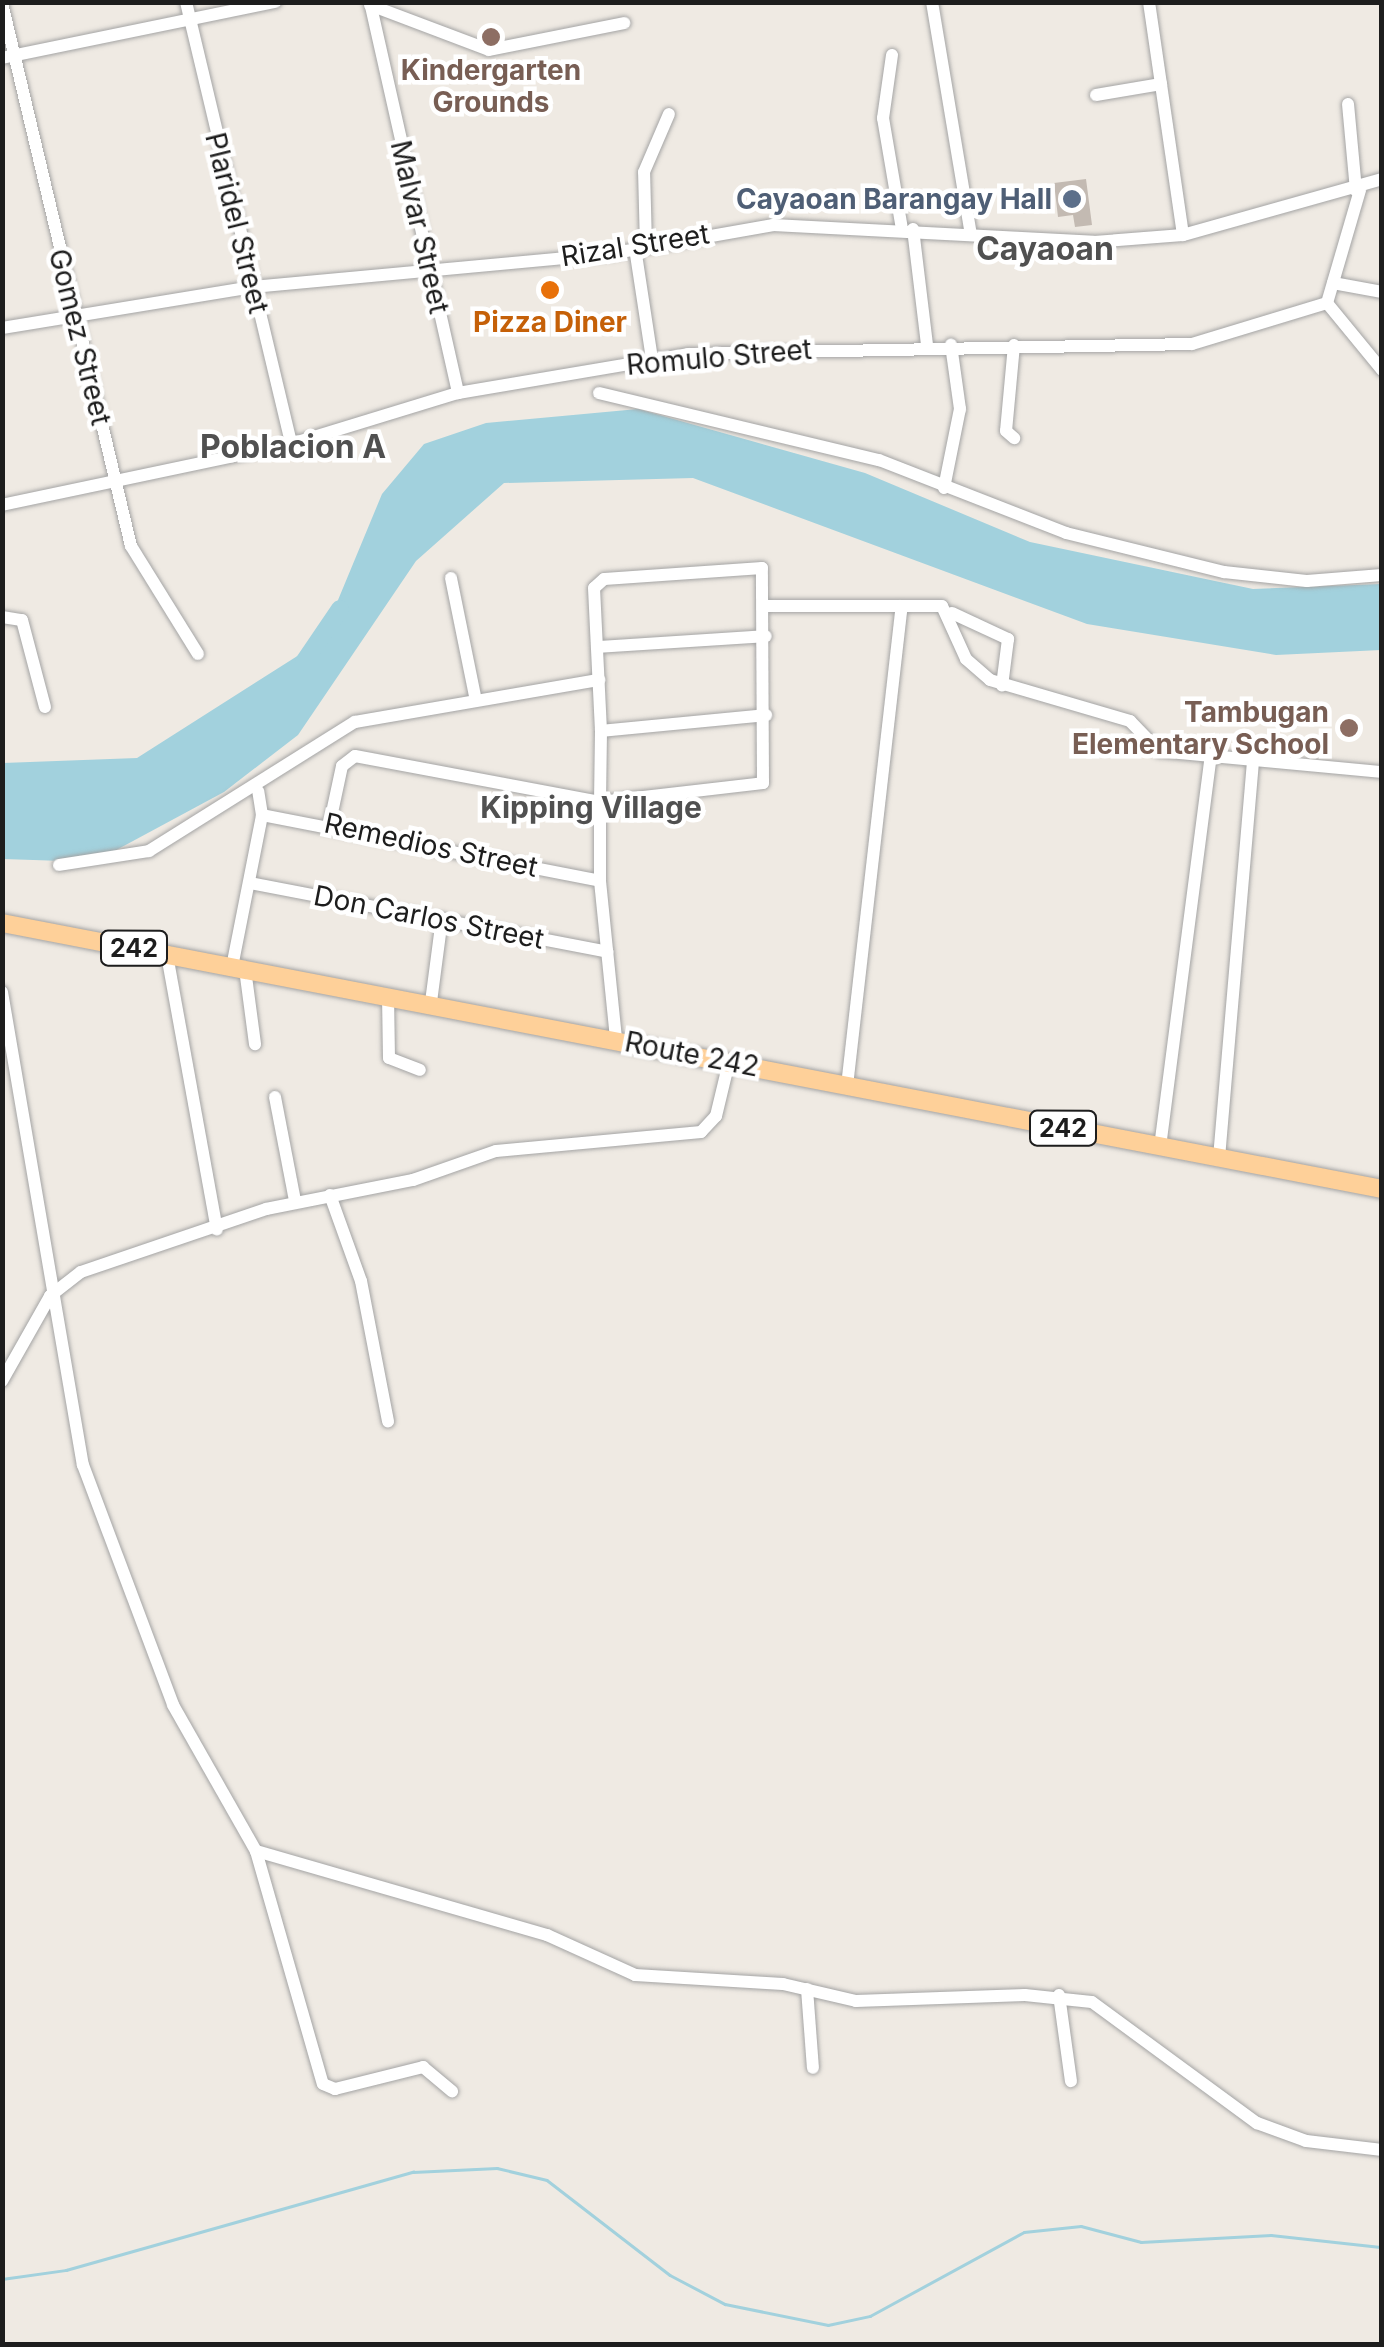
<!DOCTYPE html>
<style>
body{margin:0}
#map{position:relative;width:1384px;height:2347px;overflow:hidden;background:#efeae3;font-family:Inter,sans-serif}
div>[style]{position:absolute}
.water>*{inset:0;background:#a2d1dd}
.stream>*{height:2.5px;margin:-1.25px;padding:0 1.25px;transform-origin:1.25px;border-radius:1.25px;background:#a2d1dd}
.river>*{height:18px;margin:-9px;padding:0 9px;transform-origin:9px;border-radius:9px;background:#a2d1dd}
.building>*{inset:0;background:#c3bab2}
.roads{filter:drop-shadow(0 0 2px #a4a4a4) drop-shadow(0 0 2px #a4a4a4)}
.minor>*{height:12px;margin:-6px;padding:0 6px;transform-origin:6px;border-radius:6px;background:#fff}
.major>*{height:18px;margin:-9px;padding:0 9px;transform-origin:9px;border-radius:9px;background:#fed099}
.dots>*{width:28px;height:28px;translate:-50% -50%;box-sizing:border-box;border:5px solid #fff;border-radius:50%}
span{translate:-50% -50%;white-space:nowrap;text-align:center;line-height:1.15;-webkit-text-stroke:9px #fff;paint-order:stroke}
.shield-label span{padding:2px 8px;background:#fff;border:2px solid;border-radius:8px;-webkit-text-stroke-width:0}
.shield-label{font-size:25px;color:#1d1d1d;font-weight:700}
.education-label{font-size:28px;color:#785e54;font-weight:700}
.right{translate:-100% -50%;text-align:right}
.service-label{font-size:28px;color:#4e5e75;font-weight:700}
.street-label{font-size:28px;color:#1d1d1d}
.food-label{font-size:28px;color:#c56008;font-weight:700}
.neighbourhood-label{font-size:30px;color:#505050;font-weight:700}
.quarter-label{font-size:32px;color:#505050;font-weight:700}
.frame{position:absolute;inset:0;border:5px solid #1d1d1d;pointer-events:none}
</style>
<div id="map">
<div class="water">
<div style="clip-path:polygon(638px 409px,865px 473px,1030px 542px,1253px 589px,1381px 584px,1381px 650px,1276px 655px,1087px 624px,693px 478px,504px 483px,416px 561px,298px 735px,224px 792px,94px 862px,3px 859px,3px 763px,137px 758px,321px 641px,382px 494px,424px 444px,486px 423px)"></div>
</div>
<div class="stream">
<div style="left:2px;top:2279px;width:65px;rotate:-8deg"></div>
<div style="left:66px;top:2270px;width:361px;rotate:-15.8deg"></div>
<div style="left:413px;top:2172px;width:84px;rotate:-2.7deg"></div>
<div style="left:497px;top:2168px;width:51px;rotate:13.5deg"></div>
<div style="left:547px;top:2180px;width:155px;rotate:37.7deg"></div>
<div style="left:670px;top:2275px;width:62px;rotate:27.8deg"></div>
<div style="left:725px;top:2304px;width:105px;rotate:11.5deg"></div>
<div style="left:828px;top:2325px;width:43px;rotate:-12.1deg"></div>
<div style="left:870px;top:2316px;width:175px;rotate:-28.6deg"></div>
<div style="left:1024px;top:2232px;width:57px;rotate:-6deg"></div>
<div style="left:1081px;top:2226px;width:62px;rotate:14.9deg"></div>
<div style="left:1141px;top:2242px;width:130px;rotate:-3.1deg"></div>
<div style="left:1271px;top:2235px;width:112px;rotate:6.2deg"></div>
</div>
<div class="river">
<div style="left:304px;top:662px;width:64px;rotate:-55.8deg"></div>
</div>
<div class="building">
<div style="clip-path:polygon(1086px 179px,1092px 225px,1075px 227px,1073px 215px,1058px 217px,1054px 183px)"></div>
</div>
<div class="roads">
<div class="minor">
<div style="left:186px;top:2px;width:454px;rotate:76.6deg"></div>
<div style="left:370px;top:2px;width:401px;rotate:77.3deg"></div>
<div style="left:932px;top:2px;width:236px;rotate:80.5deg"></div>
<div style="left:1149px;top:2px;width:235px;rotate:81.7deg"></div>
<div style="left:2px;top:3px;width:558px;rotate:76.64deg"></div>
<div style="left:131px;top:546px;width:127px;rotate:58.2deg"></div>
<div style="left:370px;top:5px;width:127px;rotate:20.7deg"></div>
<div style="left:489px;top:50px;width:138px;rotate:-11.3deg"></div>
<div style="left:892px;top:55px;width:64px;rotate:98.1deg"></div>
<div style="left:883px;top:118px;width:113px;rotate:80.3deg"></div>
<div style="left:2px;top:58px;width:279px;rotate:-11.6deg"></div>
<div style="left:1096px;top:95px;width:66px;rotate:-9.6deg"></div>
<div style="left:1348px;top:104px;width:87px;rotate:84.7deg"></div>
<div style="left:913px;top:229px;width:117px;rotate:83.1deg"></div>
<div style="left:646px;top:246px;width:74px;rotate:-91.5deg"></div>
<div style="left:644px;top:172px;width:63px;rotate:-66.7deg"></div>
<div style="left:635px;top:248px;width:112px;rotate:81.3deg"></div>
<div style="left:1333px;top:283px;width:50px;rotate:10.4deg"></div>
<div style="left:1327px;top:303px;width:87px;rotate:50.6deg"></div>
<div style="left:2px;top:328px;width:254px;rotate:-9.3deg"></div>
<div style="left:253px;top:287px;width:358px;rotate:-5.3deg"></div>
<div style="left:609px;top:254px;width:167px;rotate:-10deg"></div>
<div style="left:773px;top:225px;width:321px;rotate:3deg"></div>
<div style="left:1094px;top:242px;width:89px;rotate:-4.5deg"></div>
<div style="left:1183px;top:235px;width:207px;rotate:-15.7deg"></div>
<div style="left:1014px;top:345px;width:86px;rotate:95.3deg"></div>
<div style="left:1006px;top:431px;width:11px;rotate:41deg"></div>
<div style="left:599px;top:393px;width:288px;rotate:13.5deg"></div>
<div style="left:879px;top:460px;width:201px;rotate:21.3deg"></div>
<div style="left:1066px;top:533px;width:163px;rotate:13.9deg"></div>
<div style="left:1224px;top:572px;width:83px;rotate:6.2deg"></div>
<div style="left:1307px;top:581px;width:75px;rotate:-4.6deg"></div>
<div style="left:944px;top:488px;width:81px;rotate:-78.6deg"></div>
<div style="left:960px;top:409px;width:65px;rotate:-98deg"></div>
<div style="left:2px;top:505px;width:295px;rotate:-11.9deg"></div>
<div style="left:291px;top:444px;width:175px;rotate:-17deg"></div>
<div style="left:458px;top:393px;width:233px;rotate:-9.6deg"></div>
<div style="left:688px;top:354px;width:504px;rotate:-1.14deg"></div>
<div style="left:1192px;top:344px;width:141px;rotate:-16.9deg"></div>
<div style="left:1327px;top:303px;width:118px;rotate:-73.7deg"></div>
<div style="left:451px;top:578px;width:120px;rotate:78.5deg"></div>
<div style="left:767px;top:606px;width:175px"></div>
<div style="left:942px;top:606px;width:58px;rotate:65.6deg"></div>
<div style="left:966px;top:659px;width:32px;rotate:41deg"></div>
<div style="left:990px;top:680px;width:146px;rotate:16.3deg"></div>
<div style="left:1130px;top:721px;width:42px;rotate:46deg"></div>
<div style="left:1159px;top:751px;width:224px;rotate:5.4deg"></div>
<div style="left:952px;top:613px;width:62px;rotate:24.9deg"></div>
<div style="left:1008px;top:639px;width:47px;rotate:97.3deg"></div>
<div style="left:2px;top:617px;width:20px;rotate:9deg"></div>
<div style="left:22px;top:620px;width:90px;rotate:75.2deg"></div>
<div style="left:598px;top:647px;width:168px;rotate:-3.7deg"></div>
<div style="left:601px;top:731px;width:166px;rotate:-5.5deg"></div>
<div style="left:262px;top:815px;width:344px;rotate:11deg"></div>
<div style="left:330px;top:822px;width:57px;rotate:-77.9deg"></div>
<div style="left:342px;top:766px;width:16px;rotate:-38deg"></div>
<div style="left:355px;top:756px;width:249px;rotate:10.6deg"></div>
<div style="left:600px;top:802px;width:164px;rotate:-6.6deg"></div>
<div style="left:763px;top:783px;width:215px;rotate:-90.3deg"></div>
<div style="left:762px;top:568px;width:158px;rotate:176deg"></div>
<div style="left:604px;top:579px;width:13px;rotate:138deg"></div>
<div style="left:594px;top:588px;width:143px;rotate:87.2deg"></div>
<div style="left:601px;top:731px;width:71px;rotate:90.8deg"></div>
<div style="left:600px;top:802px;width:79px;rotate:90deg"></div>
<div style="left:600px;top:881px;width:159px;rotate:84.2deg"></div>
<div style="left:59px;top:865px;width:91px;rotate:-8.8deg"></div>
<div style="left:149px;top:851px;width:243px;rotate:-32.1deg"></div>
<div style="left:355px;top:722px;width:248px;rotate:-9.8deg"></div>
<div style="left:250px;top:883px;width:364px;rotate:10.9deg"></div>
<div style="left:167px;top:955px;width:279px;rotate:79.7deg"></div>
<div style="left:232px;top:967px;width:155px;rotate:-78.8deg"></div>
<div style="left:262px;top:815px;width:24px;rotate:-99deg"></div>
<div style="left:245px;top:969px;width:76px;rotate:82.4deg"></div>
<div style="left:2px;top:992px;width:480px;rotate:80.3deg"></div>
<div style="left:83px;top:1465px;width:256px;rotate:69.4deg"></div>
<div style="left:173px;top:1705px;width:168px;rotate:60.4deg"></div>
<div style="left:256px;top:1851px;width:242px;rotate:74deg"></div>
<div style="left:323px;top:2084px;width:13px;rotate:23deg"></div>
<div style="left:335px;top:2089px;width:91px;rotate:-14deg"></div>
<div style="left:423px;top:2067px;width:38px;rotate:40deg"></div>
<div style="left:388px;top:995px;width:63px;rotate:89.1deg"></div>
<div style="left:389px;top:1058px;width:33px;rotate:21deg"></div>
<div style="left:431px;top:1002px;width:84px;rotate:-82.5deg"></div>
<div style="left:847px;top:1086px;width:483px;rotate:-83.5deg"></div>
<div style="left:275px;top:1097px;width:106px;rotate:79.1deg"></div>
<div style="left:1160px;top:1147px;width:396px;rotate:-82.6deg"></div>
<div style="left:1219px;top:1158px;width:399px;rotate:-85.1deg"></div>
<div style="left:330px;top:1195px;width:91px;rotate:70.2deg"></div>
<div style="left:361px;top:1281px;width:143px;rotate:79.1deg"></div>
<div style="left:2px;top:1381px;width:98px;rotate:-60.5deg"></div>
<div style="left:50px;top:1296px;width:39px;rotate:-38deg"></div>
<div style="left:81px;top:1272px;width:195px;rotate:-18.8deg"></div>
<div style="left:266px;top:1209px;width:150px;rotate:-11.2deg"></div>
<div style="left:413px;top:1180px;width:88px;rotate:-19.3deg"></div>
<div style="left:496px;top:1151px;width:206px;rotate:-5.3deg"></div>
<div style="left:701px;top:1132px;width:22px;rotate:-47deg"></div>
<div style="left:716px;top:1116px;width:56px;rotate:-76.5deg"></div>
<div style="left:256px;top:1851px;width:303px;rotate:16.1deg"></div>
<div style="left:547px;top:1935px;width:97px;rotate:24.4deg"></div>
<div style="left:635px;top:1975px;width:148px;rotate:3.5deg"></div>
<div style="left:783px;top:1984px;width:75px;rotate:13.1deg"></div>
<div style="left:856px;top:2001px;width:169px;rotate:-2deg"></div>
<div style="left:1025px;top:1995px;width:67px;rotate:6deg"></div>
<div style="left:1092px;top:2002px;width:205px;rotate:36.3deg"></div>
<div style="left:1257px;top:2123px;width:52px;rotate:20.2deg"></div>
<div style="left:1306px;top:2141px;width:77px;rotate:6.8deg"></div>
<div style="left:807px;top:1989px;width:79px;rotate:85.7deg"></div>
<div style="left:1059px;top:1995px;width:87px;rotate:82.1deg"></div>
</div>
<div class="major">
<div style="left:2px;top:923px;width:1405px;rotate:10.91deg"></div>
</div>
</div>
<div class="dots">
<div style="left:491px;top:37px;background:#8d6e63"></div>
<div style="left:1072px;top:199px;background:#5c6f8a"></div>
<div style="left:550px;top:290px;background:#e8710a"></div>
<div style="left:1349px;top:728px;background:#8d6e63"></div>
</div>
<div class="shield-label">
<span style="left:134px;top:948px">242</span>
<span style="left:1063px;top:1128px">242</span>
</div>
<div class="education-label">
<span style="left:491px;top:86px">Kindergarten<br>Grounds</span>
<span class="right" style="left:1329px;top:728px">Tambugan<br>Elementary School</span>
</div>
<div class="service-label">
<span class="right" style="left:1052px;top:199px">Cayaoan Barangay Hall</span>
</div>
<div class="street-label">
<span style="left:237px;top:223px;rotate:76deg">Plaridel Street</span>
<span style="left:420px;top:227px;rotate:77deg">Malvar Street</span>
<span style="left:635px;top:245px;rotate:-9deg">Rizal Street</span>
<span style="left:80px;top:337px;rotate:76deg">Gomez Street</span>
<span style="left:719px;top:357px;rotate:-5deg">Romulo Street</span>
<span style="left:431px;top:845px;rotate:12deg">Remedios Street</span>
<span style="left:429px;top:917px;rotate:11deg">Don Carlos Street</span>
<span style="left:692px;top:1054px;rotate:11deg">Route 242</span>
</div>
<div class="food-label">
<span style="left:550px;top:322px">Pizza Diner</span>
</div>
<div class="neighbourhood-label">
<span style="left:591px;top:807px">Kipping Village</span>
</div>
<div class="quarter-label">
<span style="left:1045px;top:249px">Cayaoan</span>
<span style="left:293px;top:447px">Poblacion A</span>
</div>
<div class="frame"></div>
</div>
